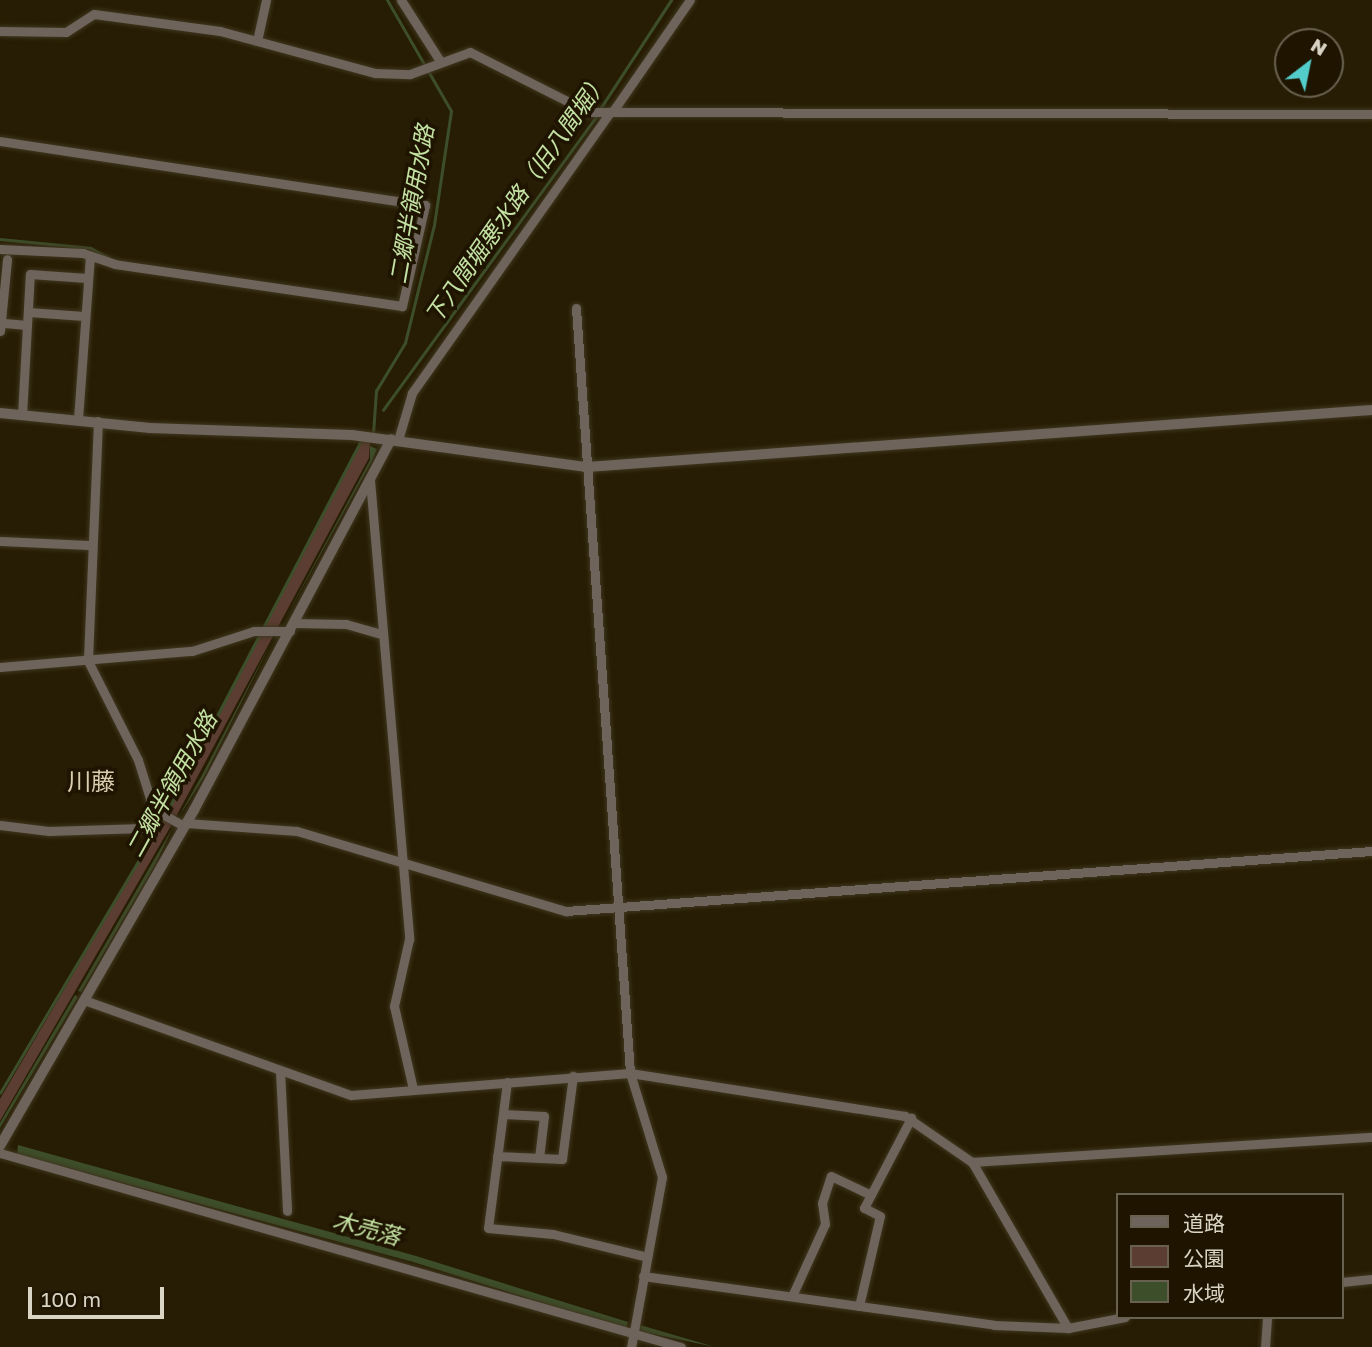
<!DOCTYPE html>
<meta charset="utf-8">
<style>
body{margin:0}
#map{position:relative;width:1372px;height:1347px;overflow:hidden;background:#271d04;font-family:"Golos Text","Noto Sans JP",sans-serif}
div>[style]{position:absolute}
.green>*{inset:0;background:#5b3d31}
.water>*{inset:0;background:#3d4e2a}
.stream>*{height:2.5px;margin:-1.25px;padding:0 1.25px;transform-origin:1.25px;border-radius:1.25px;background:#3d4e2a}
.roads{filter:drop-shadow(0 0 2px #40371f) drop-shadow(0 0 2px #40371f)}
.minor>*{height:9px;margin:-4.5px;padding:0 4.5px;transform-origin:4.5px;border-radius:4.5px;background:#6e645b}
.tertiary>*{height:10px;margin:-5px;padding:0 5px;transform-origin:5px;border-radius:5px;background:#6e645b}
span{translate:-50% -50%;white-space:nowrap;text-align:center;line-height:1.15;-webkit-text-stroke:7px #1e1400;paint-order:stroke}
.water-label{font-size:23px;color:#c4e2a3;font-style:italic}
.quarter-label{font-size:24px;color:#dacdb0}
.legend{position:absolute;left:1116px;top:1193px;width:228px;height:126px;box-sizing:border-box;background:#1e1400;border:2px solid #69614f;margin:0;padding:9px 12px;list-style:none;font-size:21px;color:#dad4c5}
.legend li{display:flex;align-items:center;gap:14px;height:35px}
.legend b{width:35px;border:2px solid #69614f}
.north{position:absolute;left:1274px;top:28px;width:70px;height:70px;box-sizing:border-box;background:#1e1400;border:2px solid #69614f;border-radius:50%;rotate:32deg;font-size:19px;font-weight:700;line-height:28px;text-align:center;color:#dad4c5}
.north::after{content:'';display:block;margin:auto;width:24px;height:32px;background:#53cdcb;clip-path:polygon(50% 0,100% 100%,50% 72%,0 100%)}
.scale{position:absolute;left:28px;top:1287px;width:136px;height:32px;box-sizing:border-box;border:4px solid #dad4c5;border-top:0;padding-left:9px;font-size:21px;line-height:24px;white-space:nowrap;color:#dad4c5;-webkit-text-stroke:5px #1e1400;paint-order:stroke}
</style>
<div id="map">
<div class="green">
<div style="clip-path:polygon(362px 441px,370px 442px,369px 458px,350px 493px,172px 824px,0 1121px,0 1099px,168px 812px)"></div>
</div>
<div class="water">
<div style="clip-path:polygon(370px 446px,377px 449px,372px 461px,281px 626px,370px 460px)"></div>
<div style="clip-path:polygon(275px 635px,204px 777px,178px 818px,202px 775px)"></div>
<div style="clip-path:polygon(173px 827px,155px 865px,81px 992px,78px 991px)"></div>
<div style="clip-path:polygon(75px 995px,78px 997px,0 1128px,0 1123px)"></div>
<div style="clip-path:polygon(18px 1145px,416px 1256px,628px 1322px,626px 1329px,413px 1262px,17px 1154px)"></div>
<div style="clip-path:polygon(640px 1325px,715px 1347px,639px 1331px)"></div>
</div>
<div class="stream">
<div style="left:600px;top:109px;width:130px;rotate:-56.9deg"></div>
<div style="left:0;top:239px;width:91px;rotate:5.6deg"></div>
<div style="left:91px;top:248px;width:21px;rotate:29deg"></div>
<div style="left:383px;top:410px;width:364px;rotate:-54deg"></div>
<div style="left:373px;top:434px;width:43px;rotate:-86deg"></div>
<div style="left:376px;top:391px;width:56px;rotate:-58.9deg"></div>
<div style="left:405px;top:343px;width:122px;rotate:-76.2deg"></div>
<div style="left:434px;top:225px;width:115px;rotate:-81.5deg"></div>
<div style="left:451px;top:111px;width:128px;rotate:-120deg"></div>
<div style="left:0;top:1093px;width:314px;rotate:-59.2deg"></div>
<div style="left:161px;top:823px;width:430px;rotate:-62.4deg"></div>
</div>
<div class="roads">
<div class="minor">
<div style="left:401px;top:0;width:72px;rotate:57.4deg"></div>
<div style="left:0;top:31px;width:66px;rotate:0.9deg"></div>
<div style="left:66px;top:32px;width:33px;rotate:-33deg"></div>
<div style="left:94px;top:14px;width:127px;rotate:7.7deg"></div>
<div style="left:220px;top:31px;width:161px;rotate:15.2deg"></div>
<div style="left:375px;top:73px;width:35px;rotate:2deg"></div>
<div style="left:410px;top:74px;width:64px;rotate:-20.1deg"></div>
<div style="left:470px;top:52px;width:133px;rotate:26.8deg"></div>
<div style="left:589px;top:112px;width:783px;rotate:0.15deg"></div>
<div style="left:257px;top:41px;width:42px;rotate:-77.6deg"></div>
<div style="left:613px;top:111px;width:135px;rotate:-55.3deg"></div>
<div style="left:0;top:141px;width:430px;rotate:8.6deg"></div>
<div style="left:425px;top:205px;width:104px;rotate:102.8deg"></div>
<div style="left:402px;top:306px;width:290px;rotate:-171.7deg"></div>
<div style="left:115px;top:264px;width:34px;rotate:-161deg"></div>
<div style="left:83px;top:253px;width:83px;rotate:-177.2deg"></div>
<div style="left:576px;top:308px;width:767px;rotate:85.96deg"></div>
<div style="left:630px;top:1073px;width:109px;rotate:72.9deg"></div>
<div style="left:662px;top:1177px;width:173px;rotate:100.3deg"></div>
<div style="left:28px;top:312px;width:56px;rotate:4.1deg"></div>
<div style="left:4px;top:323px;width:23px;rotate:5deg"></div>
<div style="left:0;top:331px;width:72px;rotate:-84.4deg"></div>
<div style="left:22px;top:415px;width:141px;rotate:-86.8deg"></div>
<div style="left:30px;top:274px;width:57px;rotate:4deg"></div>
<div style="left:78px;top:419px;width:164px;rotate:-85.8deg"></div>
<div style="left:98px;top:421px;width:240px;rotate:92.4deg"></div>
<div style="left:88px;top:661px;width:111px;rotate:63.2deg"></div>
<div style="left:138px;top:760px;width:53px;rotate:72.6deg"></div>
<div style="left:398px;top:440px;width:49px;rotate:-73.4deg"></div>
<div style="left:412px;top:393px;width:344px;rotate:-54.8deg"></div>
<div style="left:370px;top:480px;width:461px;rotate:85.1deg"></div>
<div style="left:409px;top:939px;width:69px;rotate:102.6deg"></div>
<div style="left:394px;top:1006px;width:85px;rotate:77.1deg"></div>
<div style="left:0;top:541px;width:89px;rotate:2.6deg"></div>
<div style="left:294px;top:623px;width:52px;rotate:1.1deg"></div>
<div style="left:346px;top:624px;width:37px;rotate:16deg"></div>
<div style="left:0;top:667px;width:193px;rotate:-4.8deg"></div>
<div style="left:192px;top:651px;width:65px;rotate:-17.9deg"></div>
<div style="left:254px;top:631px;width:36px"></div>
<div style="left:186px;top:823px;width:111px;rotate:4.1deg"></div>
<div style="left:297px;top:831px;width:281px;rotate:16.6deg"></div>
<div style="left:566px;top:911px;width:808px;rotate:-4.26deg"></div>
<div style="left:0;top:825px;width:49px;rotate:7deg"></div>
<div style="left:49px;top:831px;width:94px;rotate:-1.8deg"></div>
<div style="left:143px;top:828px;width:22px;rotate:-56deg"></div>
<div style="left:155px;top:810px;width:33px;rotate:29deg"></div>
<div style="left:84px;top:1000px;width:283px;rotate:19.6deg"></div>
<div style="left:351px;top:1095px;width:280px;rotate:-4.5deg"></div>
<div style="left:630px;top:1073px;width:278px;rotate:8.9deg"></div>
<div style="left:905px;top:1116px;width:81px;rotate:34.5deg"></div>
<div style="left:972px;top:1162px;width:192px;rotate:60deg"></div>
<div style="left:280px;top:1071px;width:140px;rotate:87.1deg"></div>
<div style="left:507px;top:1082px;width:147px;rotate:97.4deg"></div>
<div style="left:488px;top:1228px;width:65px;rotate:5.3deg"></div>
<div style="left:553px;top:1234px;width:97px;rotate:13.7deg"></div>
<div style="left:503px;top:1114px;width:41px;rotate:2.8deg"></div>
<div style="left:544px;top:1116px;width:42px;rotate:96.8deg"></div>
<div style="left:0;top:1153px;width:708px;rotate:15.9deg"></div>
<div style="left:497px;top:1156px;width:65px;rotate:2.6deg"></div>
<div style="left:562px;top:1159px;width:84px;rotate:-82.5deg"></div>
<div style="left:972px;top:1162px;width:401px;rotate:-3.6deg"></div>
<div style="left:643px;top:1276px;width:354px;rotate:7.9deg"></div>
<div style="left:994px;top:1325px;width:74px;rotate:2.3deg"></div>
<div style="left:1068px;top:1328px;width:58px;rotate:-10.9deg"></div>
<div style="left:1342px;top:1282px;width:30px;rotate:-6deg"></div>
<div style="left:792px;top:1296px;width:79px;rotate:-65.4deg"></div>
<div style="left:825px;top:1224px;width:21px;rotate:-98deg"></div>
<div style="left:822px;top:1203px;width:28px;rotate:-72deg"></div>
<div style="left:831px;top:1176px;width:44px;rotate:25.4deg"></div>
<div style="left:859px;top:1306px;width:92px;rotate:-76.9deg"></div>
<div style="left:880px;top:1216px;width:18px;rotate:-153deg"></div>
<div style="left:864px;top:1208px;width:102px;rotate:-62.4deg"></div>
<div style="left:1265px;top:1347px;width:30px;rotate:-86deg"></div>
</div>
<div class="tertiary">
<div style="left:0;top:413px;width:151px;rotate:5.7deg"></div>
<div style="left:150px;top:428px;width:202px;rotate:2deg"></div>
<div style="left:352px;top:435px;width:237px;rotate:7.8deg"></div>
<div style="left:587px;top:467px;width:787px;rotate:-4.15deg"></div>
<div style="left:0;top:1146px;width:388px;rotate:-60deg"></div>
<div style="left:194px;top:810px;width:420px;rotate:-62deg"></div>
</div>
</div>
<div class="water-label">
<span style="left:516px;top:198px;rotate:-55deg">下八間堀悪水路（旧八間堀）</span>
<span style="left:411px;top:204px;rotate:-80deg">二郷半領用水路</span>
<span style="left:171px;top:784px;rotate:-61deg">二郷半領用水路</span>
<span style="left:367px;top:1228px;rotate:15deg">木売落</span>
</div>
<div class="quarter-label">
<span style="left:91px;top:781px">川藤</span>
</div>
<ul class="legend">
<li><b style="height:9px;background:#6e645b"></b>道路</li>
<li><b style="height:19px;background:#5b3d31"></b>公園</li>
<li><b style="height:19px;background:#3d4e2a"></b>水域</li>
</ul>
<div class="north">N</div>
<div class="scale">100 m</div>
</div>
